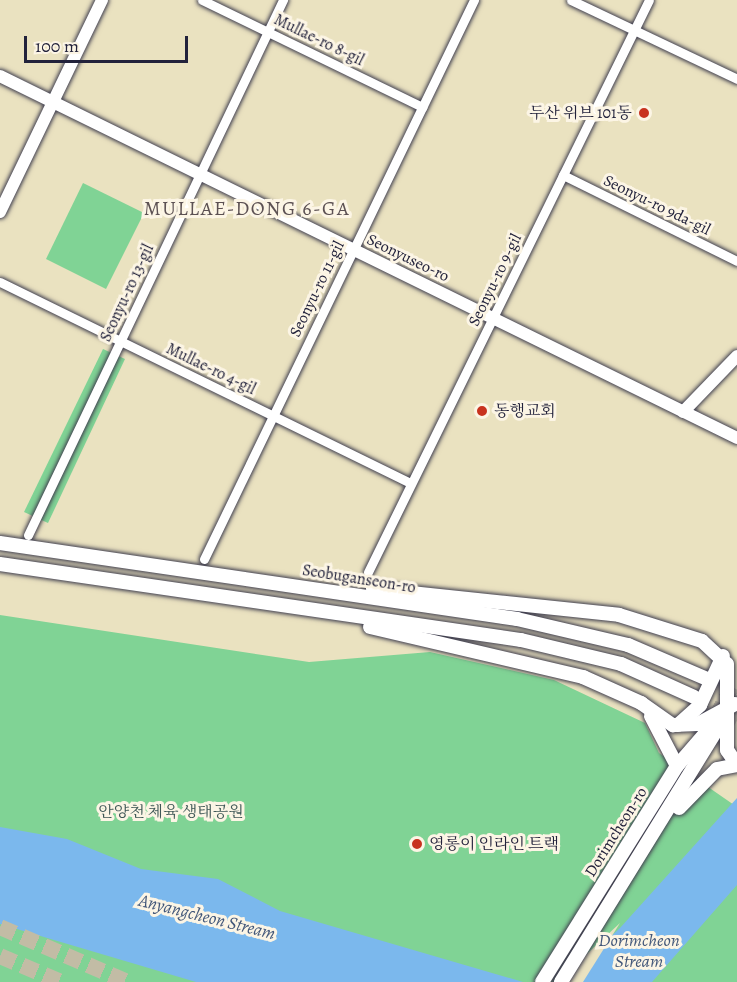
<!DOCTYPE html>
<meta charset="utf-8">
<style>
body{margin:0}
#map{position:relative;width:737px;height:982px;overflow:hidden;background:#eae2c0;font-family:Alegreya,"Noto Serif KR",serif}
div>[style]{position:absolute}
.green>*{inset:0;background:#80d395}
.water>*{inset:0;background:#7bb8ed}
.pier>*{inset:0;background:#eae2c0}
.primary-tunnel>*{height:14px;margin-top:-7px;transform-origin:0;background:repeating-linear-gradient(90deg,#c2bca5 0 14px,transparent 0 21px)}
.highway-tunnel>*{height:16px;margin-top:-8px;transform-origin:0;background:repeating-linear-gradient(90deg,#c2bca5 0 16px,transparent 0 24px)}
.roads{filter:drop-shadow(0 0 2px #403f4f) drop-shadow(0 0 2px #403f4f)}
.street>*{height:9px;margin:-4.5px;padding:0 4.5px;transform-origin:4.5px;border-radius:4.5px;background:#fff}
.secondary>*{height:12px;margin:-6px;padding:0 6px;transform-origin:6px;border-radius:6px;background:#fff}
.primary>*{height:14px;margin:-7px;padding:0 7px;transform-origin:7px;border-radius:7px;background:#fff}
.dots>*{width:16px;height:16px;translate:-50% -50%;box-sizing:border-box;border:3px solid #fcf5e5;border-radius:50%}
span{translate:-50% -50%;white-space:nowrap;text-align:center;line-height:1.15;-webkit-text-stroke:6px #fcf5e5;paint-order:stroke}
.street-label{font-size:16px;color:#22223b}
.poi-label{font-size:16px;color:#22223b}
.right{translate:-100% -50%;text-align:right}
.left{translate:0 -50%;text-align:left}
.park-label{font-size:16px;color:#3e5756}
.water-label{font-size:18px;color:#415679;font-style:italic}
.quarter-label{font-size:20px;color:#5c5153;letter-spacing:1.5px}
.scale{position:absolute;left:24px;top:36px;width:164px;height:27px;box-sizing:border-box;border:3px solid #22223b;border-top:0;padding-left:8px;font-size:18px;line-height:21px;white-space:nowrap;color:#22223b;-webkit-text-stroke:4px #fcf5e5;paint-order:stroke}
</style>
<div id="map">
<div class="green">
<div style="clip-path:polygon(83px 183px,144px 213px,106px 289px,46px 259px)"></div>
<div style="clip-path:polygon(103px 349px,125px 359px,48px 523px,24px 512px)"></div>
<div style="clip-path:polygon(0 615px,309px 662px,430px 652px,554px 680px,645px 723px,659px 753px,737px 807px,737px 982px,0 982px)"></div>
</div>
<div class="water">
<div style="clip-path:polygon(737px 798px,737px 885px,652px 982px,561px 982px,620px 928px)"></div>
<div style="clip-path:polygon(0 827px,67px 839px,141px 869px,218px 879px,280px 911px,523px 982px,196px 982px,0 924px)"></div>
</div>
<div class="pier">
<div style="clip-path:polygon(620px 923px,583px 982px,558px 982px,559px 980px)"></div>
</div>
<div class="primary-tunnel">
<div style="left:705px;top:678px;width:38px;rotate:32deg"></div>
<div style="left:694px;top:697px;width:49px;rotate:28.1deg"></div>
</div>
<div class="highway-tunnel">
<div style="left:0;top:927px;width:139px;rotate:23.3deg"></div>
<div style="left:0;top:956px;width:66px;rotate:23.1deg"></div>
</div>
<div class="roads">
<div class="street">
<div style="left:202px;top:0;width:245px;rotate:25.9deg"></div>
<div style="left:571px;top:0;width:184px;rotate:25.4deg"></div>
<div style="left:563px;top:175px;width:194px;rotate:26.3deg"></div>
<div style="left:0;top:282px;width:457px;rotate:26.1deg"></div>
<div style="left:28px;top:535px;width:593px;rotate:-64.52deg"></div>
<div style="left:204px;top:559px;width:621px;rotate:-64.22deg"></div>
<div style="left:368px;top:572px;width:637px;rotate:-63.84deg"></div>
</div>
<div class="secondary">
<div style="left:0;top:76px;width:821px;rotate:26.16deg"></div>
<div style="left:0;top:212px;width:235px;rotate:-64.3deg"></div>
<div style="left:683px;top:412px;width:78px;rotate:-46deg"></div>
</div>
<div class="primary">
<div style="left:0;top:543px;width:523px;rotate:8.36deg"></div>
<div style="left:517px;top:619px;width:114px;rotate:13.2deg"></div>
<div style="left:628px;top:645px;width:84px;rotate:23.2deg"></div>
<div style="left:0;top:564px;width:527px;rotate:8.3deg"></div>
<div style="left:521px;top:640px;width:103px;rotate:13.5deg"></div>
<div style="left:621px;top:664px;width:80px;rotate:24.3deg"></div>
<div style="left:373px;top:589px;width:247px;rotate:6deg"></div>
<div style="left:619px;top:615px;width:87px;rotate:17.4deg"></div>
<div style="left:702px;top:641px;width:34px;rotate:43deg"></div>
<div style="left:727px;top:664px;width:86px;rotate:90deg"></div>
<div style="left:727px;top:750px;width:18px;rotate:56deg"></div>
<div style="left:370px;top:627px;width:219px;rotate:13.2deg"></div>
<div style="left:583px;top:677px;width:64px;rotate:24.1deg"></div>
<div style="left:641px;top:703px;width:39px;rotate:35deg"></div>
<div style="left:673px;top:725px;width:25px;rotate:-2deg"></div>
<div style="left:698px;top:724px;width:42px;rotate:-28.4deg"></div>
<div style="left:651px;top:716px;width:56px;rotate:62.5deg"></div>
<div style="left:678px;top:725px;width:30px;rotate:-42deg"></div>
<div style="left:700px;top:705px;width:54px;rotate:-64.9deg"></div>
<div style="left:679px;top:808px;width:54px;rotate:-45.7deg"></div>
<div style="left:717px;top:769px;width:20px;rotate:-11deg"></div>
<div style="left:542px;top:982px;width:255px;rotate:-58deg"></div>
<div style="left:677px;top:766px;width:61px;rotate:-49deg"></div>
<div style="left:561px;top:982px;width:316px;rotate:-58.3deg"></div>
</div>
</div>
<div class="dots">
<div style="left:644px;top:113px;background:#c8321e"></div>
<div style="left:482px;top:411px;background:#c8321e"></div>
<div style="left:417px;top:844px;background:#c8321e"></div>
</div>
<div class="street-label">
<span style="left:319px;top:40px;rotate:26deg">Mullae-ro 8-gil</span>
<span style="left:657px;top:205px;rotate:26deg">Seonyu-ro 9da-gil</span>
<span style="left:408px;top:258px;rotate:26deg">Seonyuseo-ro</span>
<span style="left:495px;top:280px;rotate:-64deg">Seonyu-ro 9-gil</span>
<span style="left:317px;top:289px;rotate:-64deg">Seonyu-ro 11-gil</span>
<span style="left:127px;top:293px;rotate:-65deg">Seonyu-ro 13-gil</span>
<span style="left:211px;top:369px;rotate:26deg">Mullae-ro 4-gil</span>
<span style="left:359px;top:579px;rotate:9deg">Seobuganseon-ro</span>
<span style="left:616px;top:832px;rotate:-58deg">Dorimcheon-ro</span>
</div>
<div class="poi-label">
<span class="right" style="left:632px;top:113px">두산 위브 101동</span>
<span class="left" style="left:494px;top:411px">동행교회</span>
<span class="left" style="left:429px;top:844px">영롱이 인라인 트랙</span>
</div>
<div class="park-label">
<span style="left:171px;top:812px">안양천 체육 생태공원</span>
</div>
<div class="water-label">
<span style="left:207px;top:917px;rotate:14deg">Anyangcheon Stream</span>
<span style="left:639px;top:951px">Dorimcheon<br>Stream</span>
</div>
<div class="quarter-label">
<span style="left:247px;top:208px">MULLAE-DONG 6-GA</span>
</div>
<div class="scale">100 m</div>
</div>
